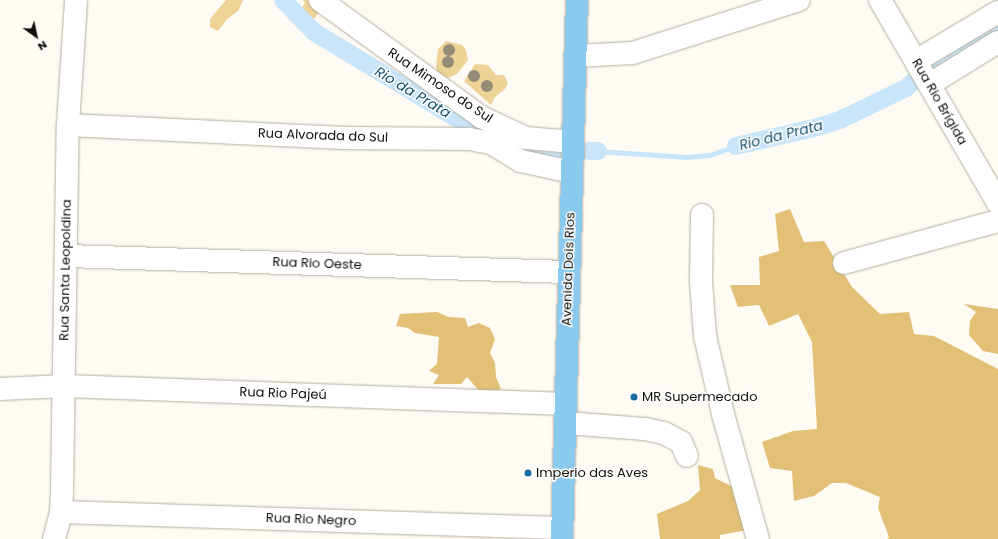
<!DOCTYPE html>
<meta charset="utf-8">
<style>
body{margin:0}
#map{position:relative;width:998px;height:539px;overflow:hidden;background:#fefbf5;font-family:Poppins,sans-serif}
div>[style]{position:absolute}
.green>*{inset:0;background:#eed397}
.forest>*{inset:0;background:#e2c075}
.stream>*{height:5px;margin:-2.5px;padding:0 2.5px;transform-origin:2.5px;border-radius:2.5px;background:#c9e5fa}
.canal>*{height:18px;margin:-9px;padding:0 9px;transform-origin:9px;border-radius:9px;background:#c9e5fa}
.roads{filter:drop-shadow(0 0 1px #b5ae9f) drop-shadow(0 0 1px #b5ae9f)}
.minor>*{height:22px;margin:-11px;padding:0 11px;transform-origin:11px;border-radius:11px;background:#fff}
.major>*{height:22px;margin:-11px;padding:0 11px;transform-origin:11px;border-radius:11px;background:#8bcaef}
.trees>*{width:12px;height:12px;margin:-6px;border-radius:50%;background:#958c77}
.dots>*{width:11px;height:11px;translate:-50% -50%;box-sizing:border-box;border:2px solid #fff;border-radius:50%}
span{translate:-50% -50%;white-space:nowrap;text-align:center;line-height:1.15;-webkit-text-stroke:3px #fff;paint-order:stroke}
.street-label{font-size:13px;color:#120f0a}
.poi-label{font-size:13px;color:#120f0a}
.left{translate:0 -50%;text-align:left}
.water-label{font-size:14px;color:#164e6f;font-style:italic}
.north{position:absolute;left:16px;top:16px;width:40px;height:40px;-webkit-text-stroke:3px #fff;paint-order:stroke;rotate:147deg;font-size:11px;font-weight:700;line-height:16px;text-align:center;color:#120f0a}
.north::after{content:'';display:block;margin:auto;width:14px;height:18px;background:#120f0a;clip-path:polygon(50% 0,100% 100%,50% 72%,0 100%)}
</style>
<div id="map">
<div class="green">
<div style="clip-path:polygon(226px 0,243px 0,238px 11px,227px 19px,218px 31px,210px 27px,210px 19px)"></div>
<div style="clip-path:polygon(302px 0,312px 0,322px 8px,312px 22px,300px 13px,305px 2px)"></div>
<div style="clip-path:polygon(446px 41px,462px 45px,466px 50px,468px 60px,457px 74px,448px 78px,438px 73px,436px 67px,438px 49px)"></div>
<div style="clip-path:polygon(475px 64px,488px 65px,496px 75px,504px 75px,508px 83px,505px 89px,495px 97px,491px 105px,464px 81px)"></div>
</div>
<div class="forest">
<div style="clip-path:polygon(790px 209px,804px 242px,824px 241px,852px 287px,880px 314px,909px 312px,914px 334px,934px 336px,998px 369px,998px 539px,887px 539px,889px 537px,878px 508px,880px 497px,846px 483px,832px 483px,814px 496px,794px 501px,792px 471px,770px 468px,762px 442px,793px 431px,817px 429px,812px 342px,798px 314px,769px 326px,759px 305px,738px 307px,730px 285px,760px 285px,759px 257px,779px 251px,775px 214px)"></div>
<div style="clip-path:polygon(964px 304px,998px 309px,998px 354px,983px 351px,969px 335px,970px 321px,976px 312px)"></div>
<div style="clip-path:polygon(437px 312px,449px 317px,465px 318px,468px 327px,479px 323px,490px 328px,495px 339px,490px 353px,495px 363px,496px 377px,501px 389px,481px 393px,467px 377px,461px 384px,433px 384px,439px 375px,429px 371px,437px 364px,439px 337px,415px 333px,408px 328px,396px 326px,400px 314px)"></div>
<div style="clip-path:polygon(698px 465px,713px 469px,715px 478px,731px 486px,742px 506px,747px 530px,720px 535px,720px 539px,660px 539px,657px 514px,688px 501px,700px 490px)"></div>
</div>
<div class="stream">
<div style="left:598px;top:151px;width:88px;rotate:3.9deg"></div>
<div style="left:686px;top:157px;width:24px;rotate:-5deg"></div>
<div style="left:710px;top:155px;width:28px;rotate:-19deg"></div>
</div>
<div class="canal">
<div style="left:283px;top:0;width:45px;rotate:45.9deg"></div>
<div style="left:314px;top:32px;width:226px;rotate:31.2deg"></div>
<div style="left:507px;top:149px;width:51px;rotate:1.1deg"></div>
<div style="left:736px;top:146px;width:84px;rotate:-13deg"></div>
<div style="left:818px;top:127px;width:25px;rotate:-18deg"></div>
<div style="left:842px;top:119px;width:71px;rotate:-25.8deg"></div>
<div style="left:906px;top:88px;width:38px;rotate:-42deg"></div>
<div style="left:934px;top:63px;width:72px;rotate:-26.6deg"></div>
<div style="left:589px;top:151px;width:9px"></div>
</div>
<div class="roads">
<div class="minor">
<div style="left:320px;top:0;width:199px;rotate:36deg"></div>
<div style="left:481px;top:117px;width:50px;rotate:25deg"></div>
<div style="left:526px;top:138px;width:47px;rotate:4.9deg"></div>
<div style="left:880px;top:0;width:235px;rotate:59.8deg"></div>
<div style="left:575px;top:56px;width:58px;rotate:-3deg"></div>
<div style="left:633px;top:53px;width:174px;rotate:-17.7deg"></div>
<div style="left:916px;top:61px;width:96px;rotate:-30.9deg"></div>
<div style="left:930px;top:84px;width:80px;rotate:-31.7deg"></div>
<div style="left:68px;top:125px;width:276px;rotate:2.7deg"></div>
<div style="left:344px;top:138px;width:125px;rotate:0.5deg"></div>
<div style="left:469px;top:139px;width:22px;rotate:10deg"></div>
<div style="left:491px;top:143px;width:35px;rotate:31deg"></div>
<div style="left:521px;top:161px;width:52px;rotate:12.2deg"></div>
<div style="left:702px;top:215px;width:67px;rotate:90.9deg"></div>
<div style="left:701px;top:282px;width:54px;rotate:85.8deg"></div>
<div style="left:705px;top:336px;width:80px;rotate:77deg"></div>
<div style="left:723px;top:414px;width:130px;rotate:74.4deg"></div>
<div style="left:67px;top:256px;width:500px;rotate:1.83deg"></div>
<div style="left:844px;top:263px;width:160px;rotate:-15.3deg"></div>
<div style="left:0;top:389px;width:65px;rotate:-2.6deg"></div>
<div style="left:65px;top:386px;width:501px;rotate:2.06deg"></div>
<div style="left:566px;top:423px;width:79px;rotate:4.3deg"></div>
<div style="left:645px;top:429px;width:19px;rotate:12deg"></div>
<div style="left:664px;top:433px;width:19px;rotate:28deg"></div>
<div style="left:681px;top:442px;width:15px;rotate:67deg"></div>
<div style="left:61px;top:512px;width:501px;rotate:1.83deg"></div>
<div style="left:54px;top:539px;width:28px;rotate:-75deg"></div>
<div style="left:61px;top:512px;width:22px;rotate:-87deg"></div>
<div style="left:62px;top:490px;width:365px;rotate:-89.1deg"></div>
<div style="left:68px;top:125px;width:125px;rotate:-86.3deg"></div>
</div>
<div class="major">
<div style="left:562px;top:539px;width:539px;rotate:-88.41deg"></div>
</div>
</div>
<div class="trees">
<div style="left:449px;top:50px"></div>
<div style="left:448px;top:62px"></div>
<div style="left:474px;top:76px"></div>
<div style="left:487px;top:86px"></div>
</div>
<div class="dots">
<div style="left:634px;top:397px;background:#156d9d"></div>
<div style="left:528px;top:473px;background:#156d9d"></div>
</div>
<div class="street-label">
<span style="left:440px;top:86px;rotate:34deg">Rua Mimoso do Sul</span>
<span style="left:939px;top:102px;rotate:60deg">Rua Rio Brígida</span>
<span style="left:323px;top:136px;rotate:2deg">Rua Alvorada do Sul</span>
<span style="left:317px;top:264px;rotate:2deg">Rua Rio Oeste</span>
<span style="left:569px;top:269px;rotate:-88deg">Avenida Dois Rios</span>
<span style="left:66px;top:270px;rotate:-89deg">Rua Santa Leopoldina</span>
<span style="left:283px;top:394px;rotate:2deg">Rua Rio Pajeú</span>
<span style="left:311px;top:520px;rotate:2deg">Rua Rio Negro</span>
</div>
<div class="poi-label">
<span class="left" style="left:642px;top:397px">MR Supermecado</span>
<span class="left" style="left:536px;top:473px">Imperio das Aves</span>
</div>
<div class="water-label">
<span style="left:413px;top:92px;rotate:31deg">Rio da Prata</span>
<span style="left:781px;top:135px;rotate:-14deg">Rio da Prata</span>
</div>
<div class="north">N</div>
</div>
